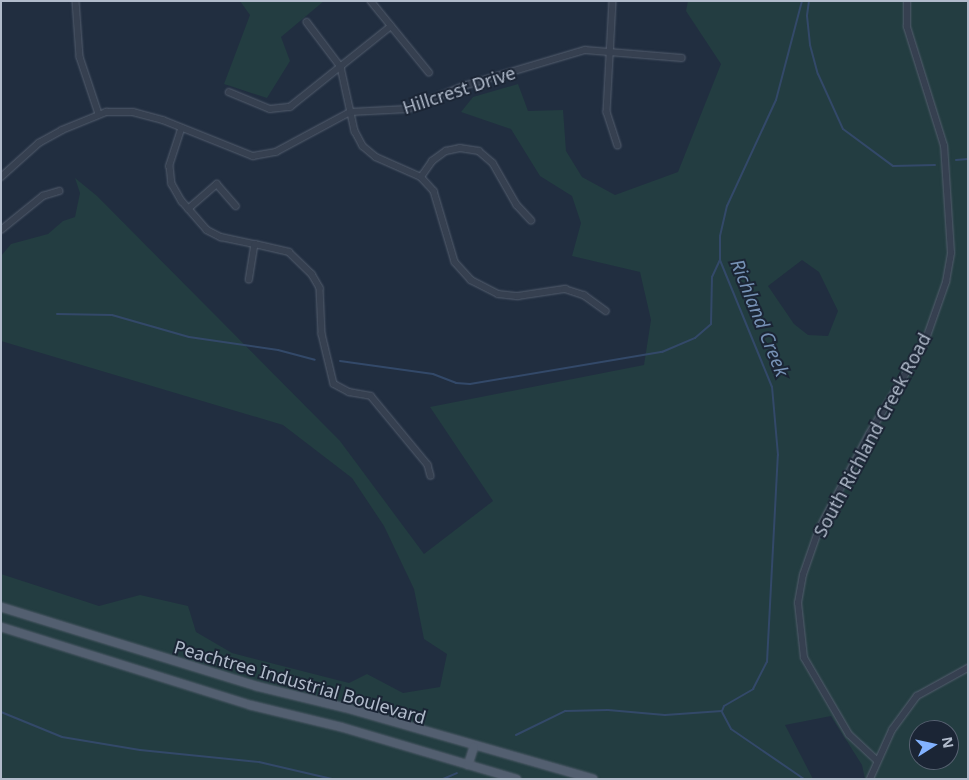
<!DOCTYPE html>
<style>
body{margin:0}
#map{position:relative;width:969px;height:780px;overflow:hidden;background:#212e40;font-family:"Noto Sans",sans-serif}
div>[style]{position:absolute}
.green>*{inset:0;background:#233d41}
.stream>*{height:2px;margin:-1px;padding:0 1px;transform-origin:1px;border-radius:1px;background:#334969}
.roads{filter:drop-shadow(0 0 1px #545e6e) drop-shadow(0 0 1px #545e6e)}
.minor>*{height:5.5px;margin:-2.75px;padding:0 2.75px;transform-origin:2.75px;border-radius:2.75px;background:#364050}
.major>*{height:8px;margin:-4px;padding:0 4px;transform-origin:4px;border-radius:4px;background:#535f70}
span{translate:-50% -50%;white-space:nowrap;text-align:center;line-height:1.15;-webkit-text-stroke:4px #1b2535;paint-order:stroke}
.street-label{font-size:18px;color:#b1bbcb}
.water-label{font-size:19px;color:#7691b5;font-style:italic}
.frame{position:absolute;inset:0;border:2px solid #b1bbcb;pointer-events:none}
.north{position:absolute;left:909px;top:720px;width:50px;height:50px;box-sizing:border-box;background:#1b2535;border:1px solid #576171;border-radius:50%;rotate:80deg;font-size:14px;font-weight:700;line-height:20px;text-align:center;color:#b1bbcb}
.north::after{content:'';display:block;margin:auto;width:18px;height:22px;background:#82b2ff;clip-path:polygon(50% 0,100% 100%,50% 72%,0 100%)}
</style>
<div id="map">
<div class="green">
<div style="clip-path:polygon(240px 1px,324px 1px,281px 37px,290px 61px,267px 98px,224px 84px,250px 15px)"></div>
<div style="clip-path:polygon(evenodd,688px 1px,968px 1px,968px 779px,865px 779px,862px 765px,831px 716px,785px 725px,813px 779px,1px 779px,1px 574px,99px 606px,140px 595px,188px 606px,196px 632px,232px 653px,349px 683px,367px 674px,403px 693px,440px 687px,447px 654px,424px 639px,414px 589px,384px 526px,352px 478px,283px 425px,1px 341px,1px 256px,11px 244px,48px 234px,63px 221px,75px 217px,80px 193px,75px 178px,97px 196px,340px 441px,424px 554px,493px 501px,430px 407px,644px 365px,651px 320px,640px 272px,572px 256px,581px 223px,572px 196px,540px 176px,511px 129px,461px 112px,473px 97px,518px 84px,528px 111px,563px 110px,566px 151px,582px 177px,615px 195px,678px 172px,721px 64px,686px 11px,688px 1px,802px 260px,819px 272px,838px 311px,828px 336px,808px 335px,794px 324px,768px 286px,802px 260px,688px 1px,919px 730px,949px 730px,949px 760px,919px 760px,919px 730px)"></div>
</div>
<div class="stream">
<div style="left:809px;top:1px;width:15px;rotate:98deg"></div>
<div style="left:807px;top:16px;width:29px;rotate:84deg"></div>
<div style="left:810px;top:45px;width:30px;rotate:75deg"></div>
<div style="left:818px;top:74px;width:60px;rotate:65.6deg"></div>
<div style="left:843px;top:129px;width:62px;rotate:36.5deg"></div>
<div style="left:893px;top:166px;width:42px;rotate:-1.4deg"></div>
<div style="left:956px;top:160px;width:12px;rotate:-5deg"></div>
<div style="left:57px;top:314px;width:55px;rotate:1deg"></div>
<div style="left:112px;top:315px;width:80px;rotate:15.9deg"></div>
<div style="left:189px;top:337px;width:90px;rotate:8.3deg"></div>
<div style="left:278px;top:350px;width:38px;rotate:15deg"></div>
<div style="left:340px;top:361px;width:94px;rotate:8deg"></div>
<div style="left:433px;top:374px;width:25px;rotate:21deg"></div>
<div style="left:456px;top:383px;width:14px;rotate:4deg"></div>
<div style="left:470px;top:384px;width:195px;rotate:-9.5deg"></div>
<div style="left:662px;top:352px;width:36px;rotate:-23deg"></div>
<div style="left:695px;top:338px;width:21px;rotate:-41deg"></div>
<div style="left:711px;top:324px;width:47px;rotate:-88.8deg"></div>
<div style="left:712px;top:277px;width:19px;rotate:-65deg"></div>
<div style="left:722px;top:711px;width:5px;rotate:-68deg"></div>
<div style="left:724px;top:706px;width:34px;rotate:-30deg"></div>
<div style="left:753px;top:689px;width:30px;rotate:-63deg"></div>
<div style="left:767px;top:662px;width:207px;rotate:-87deg"></div>
<div style="left:778px;top:455px;width:68px;rotate:-95deg"></div>
<div style="left:772px;top:387px;width:137px;rotate:-112.3deg"></div>
<div style="left:720px;top:260px;width:24px;rotate:-90deg"></div>
<div style="left:720px;top:236px;width:31px;rotate:-77deg"></div>
<div style="left:727px;top:206px;width:117px;rotate:-65.2deg"></div>
<div style="left:776px;top:100px;width:102px;rotate:-75.3deg"></div>
<div style="left:1px;top:712px;width:66px;rotate:22.3deg"></div>
<div style="left:62px;top:737px;width:79px;rotate:9.5deg"></div>
<div style="left:140px;top:750px;width:120px;rotate:5.8deg"></div>
<div style="left:259px;top:762px;width:75px;rotate:13.1deg"></div>
<div style="left:722px;top:712px;width:19px;rotate:62deg"></div>
<div style="left:731px;top:729px;width:88px;rotate:34.4deg"></div>
<div style="left:516px;top:735px;width:55px;rotate:-26.1deg"></div>
<div style="left:565px;top:711px;width:43px;rotate:-1.3deg"></div>
<div style="left:608px;top:710px;width:57px;rotate:5deg"></div>
<div style="left:665px;top:715px;width:57px;rotate:-4deg"></div>
<div style="left:443px;top:779px;width:15px;rotate:-23deg"></div>
</div>
<div class="roads">
<div class="minor">
<div style="left:76px;top:1px;width:56px;rotate:85.9deg"></div>
<div style="left:80px;top:57px;width:60px;rotate:71.6deg"></div>
<div style="left:371px;top:1px;width:92px;rotate:50.8deg"></div>
<div style="left:613px;top:1px;width:111px;rotate:93.1deg"></div>
<div style="left:607px;top:112px;width:35px;rotate:72deg"></div>
<div style="left:307px;top:22px;width:56px;rotate:52.9deg"></div>
<div style="left:341px;top:67px;width:66px;rotate:77.7deg"></div>
<div style="left:355px;top:131px;width:17px;rotate:62deg"></div>
<div style="left:363px;top:146px;width:17px;rotate:40deg"></div>
<div style="left:376px;top:157px;width:49px;rotate:24deg"></div>
<div style="left:421px;top:177px;width:19px;rotate:47deg"></div>
<div style="left:434px;top:191px;width:74px;rotate:73.5deg"></div>
<div style="left:455px;top:262px;width:24px;rotate:48deg"></div>
<div style="left:471px;top:280px;width:30px;rotate:27deg"></div>
<div style="left:498px;top:294px;width:20px;rotate:6deg"></div>
<div style="left:518px;top:296px;width:48px;rotate:-8.5deg"></div>
<div style="left:565px;top:289px;width:20px;rotate:18deg"></div>
<div style="left:584px;top:295px;width:27px;rotate:36deg"></div>
<div style="left:229px;top:92px;width:44px;rotate:22.5deg"></div>
<div style="left:270px;top:109px;width:20px;rotate:-6deg"></div>
<div style="left:290px;top:107px;width:129px;rotate:-38.7deg"></div>
<div style="left:182px;top:128px;width:40px;rotate:108deg"></div>
<div style="left:170px;top:166px;width:18px;rotate:84deg"></div>
<div style="left:172px;top:184px;width:20px;rotate:60deg"></div>
<div style="left:182px;top:201px;width:38px;rotate:49deg"></div>
<div style="left:207px;top:230px;width:16px;rotate:27deg"></div>
<div style="left:221px;top:237px;width:35px;rotate:12deg"></div>
<div style="left:255px;top:244px;width:36px;rotate:99deg"></div>
<div style="left:1px;top:177px;width:51px;rotate:-41.8deg"></div>
<div style="left:39px;top:143px;width:26px;rotate:-29deg"></div>
<div style="left:62px;top:130px;width:48px;rotate:-22.2deg"></div>
<div style="left:106px;top:112px;width:27px"></div>
<div style="left:133px;top:112px;width:31px;rotate:15deg"></div>
<div style="left:163px;top:120px;width:97px;rotate:21.8deg"></div>
<div style="left:253px;top:156px;width:23px;rotate:-10deg"></div>
<div style="left:276px;top:152px;width:84px;rotate:-28.4deg"></div>
<div style="left:350px;top:112px;width:58px;rotate:-3deg"></div>
<div style="left:408px;top:109px;width:61px;rotate:-22.3deg"></div>
<div style="left:464px;top:86px;width:126px;rotate:-16.6deg"></div>
<div style="left:585px;top:50px;width:97px;rotate:4.7deg"></div>
<div style="left:421px;top:177px;width:19px;rotate:-55deg"></div>
<div style="left:432px;top:161px;width:17px;rotate:-36deg"></div>
<div style="left:446px;top:151px;width:14px;rotate:-12deg"></div>
<div style="left:460px;top:148px;width:19px;rotate:9deg"></div>
<div style="left:479px;top:151px;width:18px;rotate:41deg"></div>
<div style="left:493px;top:163px;width:48px;rotate:60.3deg"></div>
<div style="left:517px;top:205px;width:21px;rotate:47deg"></div>
<div style="left:188px;top:209px;width:38px;rotate:-41deg"></div>
<div style="left:217px;top:184px;width:29px;rotate:49deg"></div>
<div style="left:1px;top:230px;width:54px;rotate:-39deg"></div>
<div style="left:43px;top:196px;width:17px;rotate:-17deg"></div>
<div style="left:255px;top:244px;width:35px;rotate:13deg"></div>
<div style="left:289px;top:252px;width:32px;rotate:44deg"></div>
<div style="left:312px;top:274px;width:16px;rotate:60deg"></div>
<div style="left:320px;top:288px;width:46px;rotate:87.5deg"></div>
<div style="left:322px;top:334px;width:51px;rotate:76.5deg"></div>
<div style="left:334px;top:384px;width:17px;rotate:28deg"></div>
<div style="left:349px;top:392px;width:22px;rotate:10deg"></div>
<div style="left:371px;top:396px;width:89px;rotate:50.4deg"></div>
<div style="left:428px;top:465px;width:11px;rotate:75deg"></div>
<div style="left:877px;top:761px;width:38px;rotate:-137deg"></div>
<div style="left:849px;top:735px;width:89px;rotate:-120.3deg"></div>
<div style="left:804px;top:658px;width:55px;rotate:-96.2deg"></div>
<div style="left:798px;top:603px;width:28px;rotate:-80deg"></div>
<div style="left:803px;top:575px;width:49px;rotate:-70.8deg"></div>
<div style="left:819px;top:529px;width:107px;rotate:-62.2deg"></div>
<div style="left:869px;top:434px;width:108px;rotate:-58.7deg"></div>
<div style="left:925px;top:342px;width:64px;rotate:-70.7deg"></div>
<div style="left:946px;top:282px;width:29px;rotate:-80deg"></div>
<div style="left:951px;top:253px;width:107px;rotate:-93.7deg"></div>
<div style="left:944px;top:146px;width:125px;rotate:-107.3deg"></div>
<div style="left:907px;top:27px;width:26px;rotate:-90deg"></div>
<div style="left:870px;top:779px;width:54px;rotate:-65.8deg"></div>
<div style="left:892px;top:730px;width:42px;rotate:-53.7deg"></div>
<div style="left:917px;top:696px;width:58px;rotate:-28.8deg"></div>
</div>
<div class="major">
<div style="left:1px;top:607px;width:267px;rotate:17.2deg"></div>
<div style="left:256px;top:686px;width:93px;rotate:13.7deg"></div>
<div style="left:346px;top:708px;width:257px;rotate:16deg"></div>
<div style="left:1px;top:627px;width:261px;rotate:17.4deg"></div>
<div style="left:250px;top:705px;width:94px;rotate:13.6deg"></div>
<div style="left:341px;top:727px;width:183px;rotate:16.5deg"></div>
<div style="left:468px;top:765px;width:19px;rotate:-72deg"></div>
</div>
</div>
<div class="street-label">
<span style="left:459px;top:90px;rotate:-18deg">Hillcrest Drive</span>
<span style="left:872px;top:435px;rotate:-62deg">South Richland Creek Road</span>
<span style="left:300px;top:682px;rotate:16deg">Peachtree Industrial Boulevard</span>
</div>
<div class="water-label">
<span style="left:759px;top:318px;rotate:68deg">Richland Creek</span>
</div>
<div class="frame"></div>
<div class="north">N</div>
</div>
